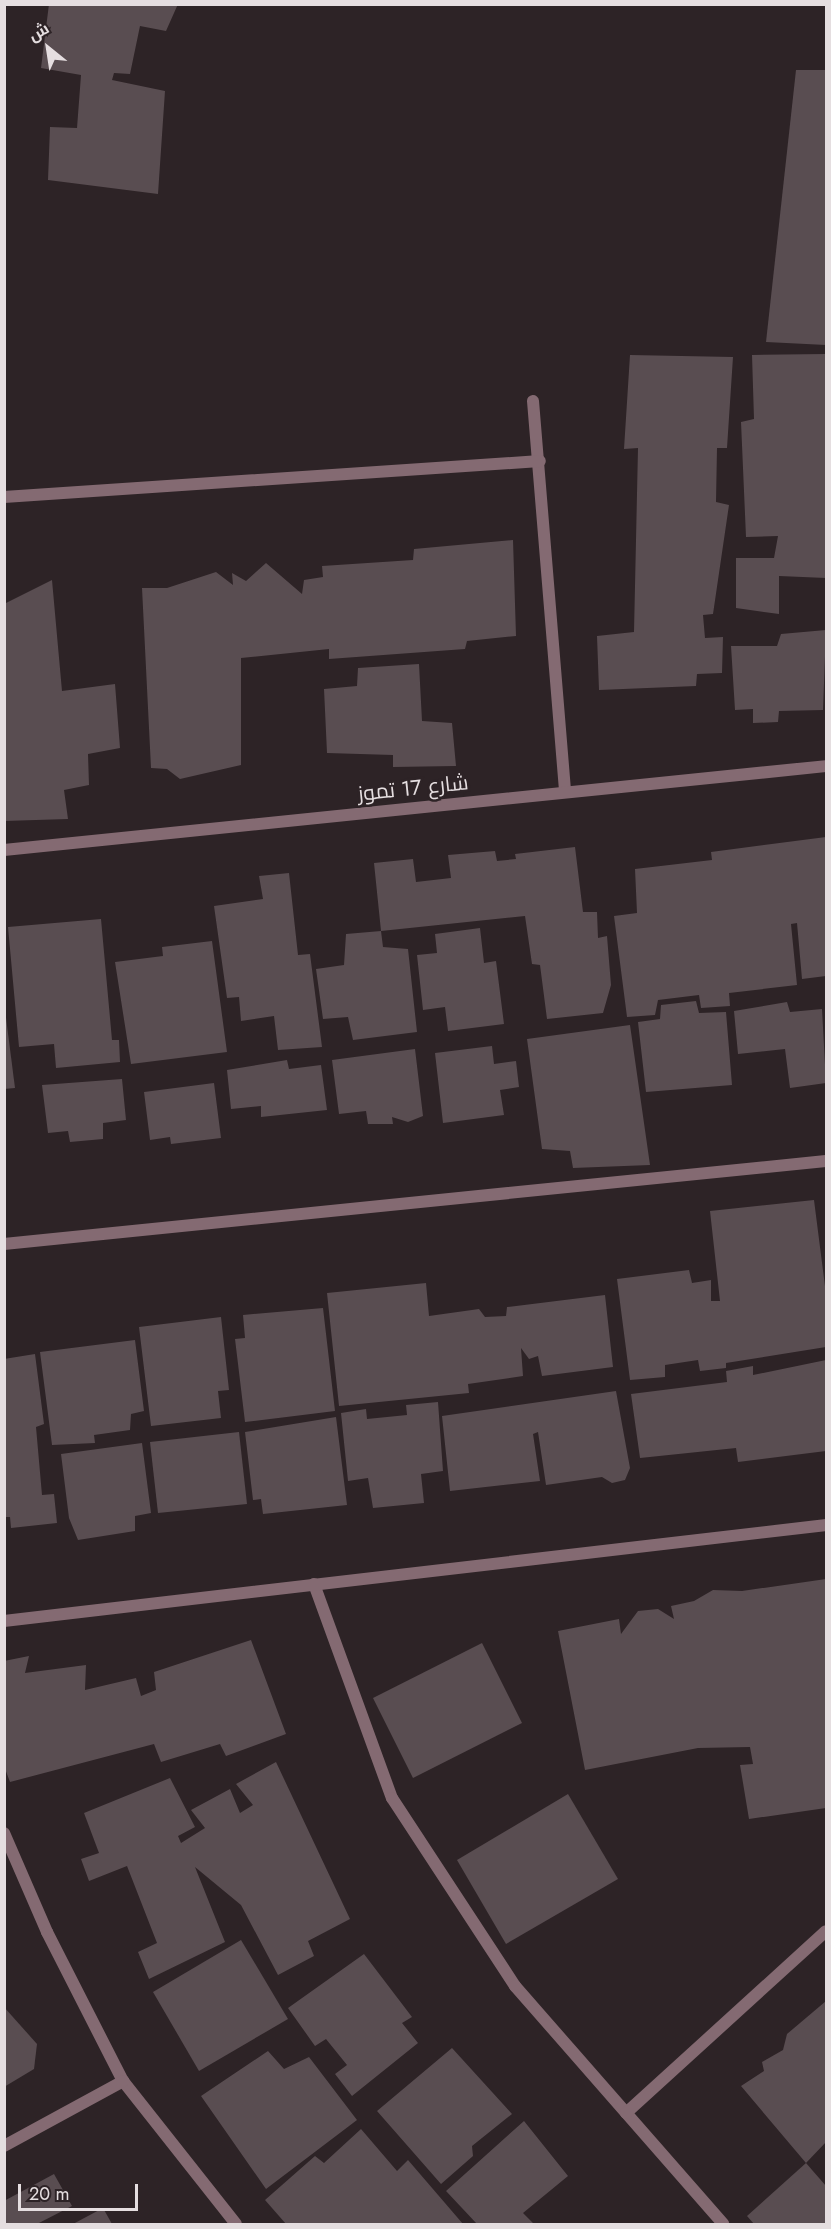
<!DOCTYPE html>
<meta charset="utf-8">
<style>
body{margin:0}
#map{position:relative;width:831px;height:2229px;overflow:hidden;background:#2d2326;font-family:Jost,Cairo,sans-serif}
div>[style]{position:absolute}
.building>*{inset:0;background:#594d51}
.street>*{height:12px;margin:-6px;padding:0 6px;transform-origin:6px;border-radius:6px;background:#846a72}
span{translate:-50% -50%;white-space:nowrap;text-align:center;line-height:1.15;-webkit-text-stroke:5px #2d2326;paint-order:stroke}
.street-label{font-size:21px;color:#e5dee0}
.frame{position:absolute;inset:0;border:6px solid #e5dee0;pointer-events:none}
.north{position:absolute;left:18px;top:18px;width:60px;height:60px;-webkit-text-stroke:4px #2d2326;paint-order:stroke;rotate:330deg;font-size:16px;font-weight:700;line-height:24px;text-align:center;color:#e5dee0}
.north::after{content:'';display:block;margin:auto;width:21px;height:27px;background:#e5dee0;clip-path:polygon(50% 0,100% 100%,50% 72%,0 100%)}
.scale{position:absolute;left:18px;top:2184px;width:120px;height:27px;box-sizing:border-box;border:3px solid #e5dee0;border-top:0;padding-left:8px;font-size:18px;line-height:21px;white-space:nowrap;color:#e5dee0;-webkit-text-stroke:4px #2d2326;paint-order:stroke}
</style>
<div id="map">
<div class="building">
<div style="clip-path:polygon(49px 4px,178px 4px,166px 31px,140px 26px,130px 74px,114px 73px,112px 80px,165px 91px,158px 194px,48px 180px,50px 127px,77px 128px,81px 75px,41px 68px)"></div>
<div style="clip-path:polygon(796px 70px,826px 70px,826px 345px,766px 342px)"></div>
<div style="clip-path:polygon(826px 354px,826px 578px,779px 576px,779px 614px,736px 608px,736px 558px,774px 558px,778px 536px,746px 537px,741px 422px,754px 419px,752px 355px)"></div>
<div style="clip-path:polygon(630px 355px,733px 357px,727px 448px,717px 448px,716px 502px,729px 505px,713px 614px,703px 615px,705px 638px,723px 637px,722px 673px,697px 674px,696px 686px,599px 690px,597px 636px,634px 632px,638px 448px,624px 449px)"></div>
<div style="clip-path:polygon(513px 540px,516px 636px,467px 641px,465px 649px,329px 659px,329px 649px,241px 658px,241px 765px,180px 779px,167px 769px,151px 768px,142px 588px,167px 588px,216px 572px,233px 585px,232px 573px,246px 581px,266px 563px,302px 594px,304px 580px,323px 577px,322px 566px,413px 560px,414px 549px)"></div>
<div style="clip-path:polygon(52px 580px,62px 691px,115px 684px,120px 748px,88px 754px,89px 785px,64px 790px,68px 819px,4px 821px,4px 604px)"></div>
<div style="clip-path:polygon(826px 630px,823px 710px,779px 711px,778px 722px,753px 723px,753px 709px,735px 710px,731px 646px,777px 646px,781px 634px)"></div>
<div style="clip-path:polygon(419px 664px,422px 721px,452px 723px,456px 766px,393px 767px,393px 755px,327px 753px,324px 689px,357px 686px,358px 668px)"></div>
<div style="clip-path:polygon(826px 837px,826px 976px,802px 979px,797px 923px,791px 924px,797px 985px,729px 993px,730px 1006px,701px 1008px,699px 995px,658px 1000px,655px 1015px,627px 1017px,614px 916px,637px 913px,635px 869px,712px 860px,711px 852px)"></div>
<div style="clip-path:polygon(575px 847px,583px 912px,597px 912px,598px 938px,607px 936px,611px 985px,603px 1013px,547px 1019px,540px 965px,532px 964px,525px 916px,381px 931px,374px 863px,413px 859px,416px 882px,451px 878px,448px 855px,495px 851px,497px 861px,516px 859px,515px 854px)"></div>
<div style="clip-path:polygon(289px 873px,298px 955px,310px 954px,322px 1047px,278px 1050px,274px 1016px,241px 1021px,239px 997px,227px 998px,214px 906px,263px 899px,259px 876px)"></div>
<div style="clip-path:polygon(101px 919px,112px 1040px,119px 1040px,120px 1062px,56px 1068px,54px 1044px,19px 1047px,8px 927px)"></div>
<div style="clip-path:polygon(480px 928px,484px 963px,496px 961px,504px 1024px,448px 1031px,445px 1007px,423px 1010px,417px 955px,437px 953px,435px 934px)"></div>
<div style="clip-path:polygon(381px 931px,383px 947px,408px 949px,417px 1032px,353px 1040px,348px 1017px,323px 1019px,316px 969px,344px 965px,346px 934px)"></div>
<div style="clip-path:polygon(212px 941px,227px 1052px,131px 1064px,115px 962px,163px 956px,162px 947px)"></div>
<div style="clip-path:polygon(696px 1001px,699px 1013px,726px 1012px,732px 1085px,646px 1092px,638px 1022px,660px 1019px,661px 1005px)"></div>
<div style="clip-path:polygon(4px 1002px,15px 1088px,4px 1089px)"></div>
<div style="clip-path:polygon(787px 1002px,790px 1012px,822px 1009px,826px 1083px,790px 1088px,785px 1049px,738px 1054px,734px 1011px)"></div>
<div style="clip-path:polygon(630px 1025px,650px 1165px,573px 1168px,570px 1151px,542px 1149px,527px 1039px)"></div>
<div style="clip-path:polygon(492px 1046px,494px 1064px,516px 1061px,519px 1087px,500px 1090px,504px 1115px,443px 1123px,435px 1053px)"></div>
<div style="clip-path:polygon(415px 1049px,423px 1116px,408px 1122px,392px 1117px,393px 1124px,368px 1124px,366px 1111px,339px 1114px,332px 1060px)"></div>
<div style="clip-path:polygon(287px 1060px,289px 1069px,321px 1065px,327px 1110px,261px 1117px,261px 1106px,231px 1109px,227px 1070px)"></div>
<div style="clip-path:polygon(122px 1079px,126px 1120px,103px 1123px,103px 1139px,70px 1142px,68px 1131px,48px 1133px,42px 1085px)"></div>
<div style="clip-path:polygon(214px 1083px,221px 1138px,171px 1144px,170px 1137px,150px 1140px,144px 1092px)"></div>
<div style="clip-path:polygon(814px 1200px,826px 1294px,826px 1347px,726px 1363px,726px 1368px,700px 1371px,698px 1360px,665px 1365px,665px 1377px,630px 1380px,617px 1279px,689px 1270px,692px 1283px,711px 1280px,711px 1301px,720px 1301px,710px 1211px)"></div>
<div style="clip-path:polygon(426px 1283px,429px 1316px,479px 1309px,485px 1317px,506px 1316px,507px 1307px,605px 1295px,613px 1367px,542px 1376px,538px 1356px,529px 1359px,521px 1348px,523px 1376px,468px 1384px,469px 1393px,339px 1406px,327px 1293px)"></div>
<div style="clip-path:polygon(323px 1308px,335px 1411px,245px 1422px,235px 1339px,245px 1338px,243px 1315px)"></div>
<div style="clip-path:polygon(221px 1317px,229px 1390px,218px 1391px,221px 1418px,151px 1426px,139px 1327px)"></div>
<div style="clip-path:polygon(135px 1340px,144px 1411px,131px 1414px,130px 1430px,94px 1435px,95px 1443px,52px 1445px,40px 1352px)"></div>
<div style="clip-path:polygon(35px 1354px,44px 1424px,36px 1427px,42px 1495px,54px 1494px,57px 1523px,11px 1528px,10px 1517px,4px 1517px,4px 1359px)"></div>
<div style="clip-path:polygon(826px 1360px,826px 1451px,738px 1462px,736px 1448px,640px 1458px,631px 1394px,727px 1382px,726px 1371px,753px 1366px,753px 1375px)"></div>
<div style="clip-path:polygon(616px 1391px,630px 1468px,625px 1480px,612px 1483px,602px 1477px,546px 1485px,538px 1432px,533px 1434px,540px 1481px,450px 1491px,442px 1416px)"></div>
<div style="clip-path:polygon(438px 1402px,443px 1471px,421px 1474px,424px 1503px,373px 1508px,368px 1478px,348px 1481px,341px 1413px,366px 1409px,367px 1419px,407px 1415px,406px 1405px)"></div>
<div style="clip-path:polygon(336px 1417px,347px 1505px,263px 1514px,261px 1499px,253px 1500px,245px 1432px)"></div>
<div style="clip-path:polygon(239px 1432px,247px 1504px,158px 1513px,150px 1442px)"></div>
<div style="clip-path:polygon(142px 1443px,151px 1513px,135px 1516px,135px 1531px,78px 1540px,69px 1518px,61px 1454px)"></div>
<div style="clip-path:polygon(826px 1579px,826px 1808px,749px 1819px,740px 1765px,753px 1764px,750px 1747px,698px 1748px,585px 1770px,558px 1631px,619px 1619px,621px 1634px,638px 1611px,658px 1609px,674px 1619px,671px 1606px,694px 1601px,713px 1590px,742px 1591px)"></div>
<div style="clip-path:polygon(251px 1640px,286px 1734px,226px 1756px,220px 1744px,161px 1762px,154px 1744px,10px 1782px,4px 1766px,4px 1661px,29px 1656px,25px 1673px,86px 1665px,85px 1690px,136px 1678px,141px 1696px,156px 1690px,154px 1672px)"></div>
<div style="clip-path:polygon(482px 1643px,522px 1723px,413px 1778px,373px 1698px)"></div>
<div style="clip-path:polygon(276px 1762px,350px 1919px,308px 1941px,314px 1956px,278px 1975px,241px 1905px,195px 1867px,225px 1942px,149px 1979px,138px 1952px,157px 1943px,127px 1866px,89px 1881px,81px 1859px,99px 1853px,84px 1813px,170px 1778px,195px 1827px,178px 1836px,181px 1843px,205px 1828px,191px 1810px,230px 1789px,240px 1813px,253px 1805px,236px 1784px)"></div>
<div style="clip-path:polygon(568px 1794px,618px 1879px,506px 1944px,457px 1860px)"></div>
<div style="clip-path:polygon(241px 1940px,288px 2019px,199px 2071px,153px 1992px)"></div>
<div style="clip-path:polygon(364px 1954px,412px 2017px,402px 2023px,418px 2043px,352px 2096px,335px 2074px,347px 2065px,326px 2039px,315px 2046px,288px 2008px)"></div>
<div style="clip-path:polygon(826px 2001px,826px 2142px,806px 2163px,741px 2086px,764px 2071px,762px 2062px,783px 2050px,787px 2034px)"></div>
<div style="clip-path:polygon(4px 2007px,37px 2044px,34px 2069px,4px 2087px)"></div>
<div style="clip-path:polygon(452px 2048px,512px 2114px,472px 2146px,473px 2156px,441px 2184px,377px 2111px)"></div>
<div style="clip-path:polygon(268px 2051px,284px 2069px,309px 2057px,357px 2120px,266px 2189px,201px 2096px)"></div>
<div style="clip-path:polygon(524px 2121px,568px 2176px,523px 2213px,534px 2224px,477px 2224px,446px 2191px)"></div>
<div style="clip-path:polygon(361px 2129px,397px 2171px,408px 2160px,463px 2224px,286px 2224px,265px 2200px,315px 2156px,324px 2163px)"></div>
<div style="clip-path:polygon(806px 2163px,826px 2186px,826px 2224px,754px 2224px,747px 2216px)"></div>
<div style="clip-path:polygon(54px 2174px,72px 2206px,37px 2224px,4px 2224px,4px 2201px)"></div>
<div style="clip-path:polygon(103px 2208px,112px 2224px,73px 2224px)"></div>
</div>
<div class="street">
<div style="left:533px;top:401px;width:391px;rotate:85.3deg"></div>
<div style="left:4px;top:497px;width:537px;rotate:-3.84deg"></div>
<div style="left:4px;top:850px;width:826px;rotate:-5.83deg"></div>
<div style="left:4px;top:1244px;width:826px;rotate:-5.77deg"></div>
<div style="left:314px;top:1584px;width:228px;rotate:70deg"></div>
<div style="left:392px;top:1798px;width:225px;rotate:56.8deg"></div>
<div style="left:515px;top:1986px;width:316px;rotate:48.8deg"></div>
<div style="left:4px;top:1621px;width:828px;rotate:-6.66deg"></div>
<div style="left:4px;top:1833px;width:108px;rotate:66.5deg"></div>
<div style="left:47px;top:1932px;width:167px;rotate:63deg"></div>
<div style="left:123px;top:2081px;width:182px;rotate:51.7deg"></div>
<div style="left:626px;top:2113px;width:270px;rotate:-42.3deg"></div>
<div style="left:4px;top:2146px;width:136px;rotate:-28.6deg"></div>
</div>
<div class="street-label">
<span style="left:413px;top:788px;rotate:-6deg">شارع 17 تموز</span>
</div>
<div class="frame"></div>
<div class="north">ش</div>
<div class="scale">20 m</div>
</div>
